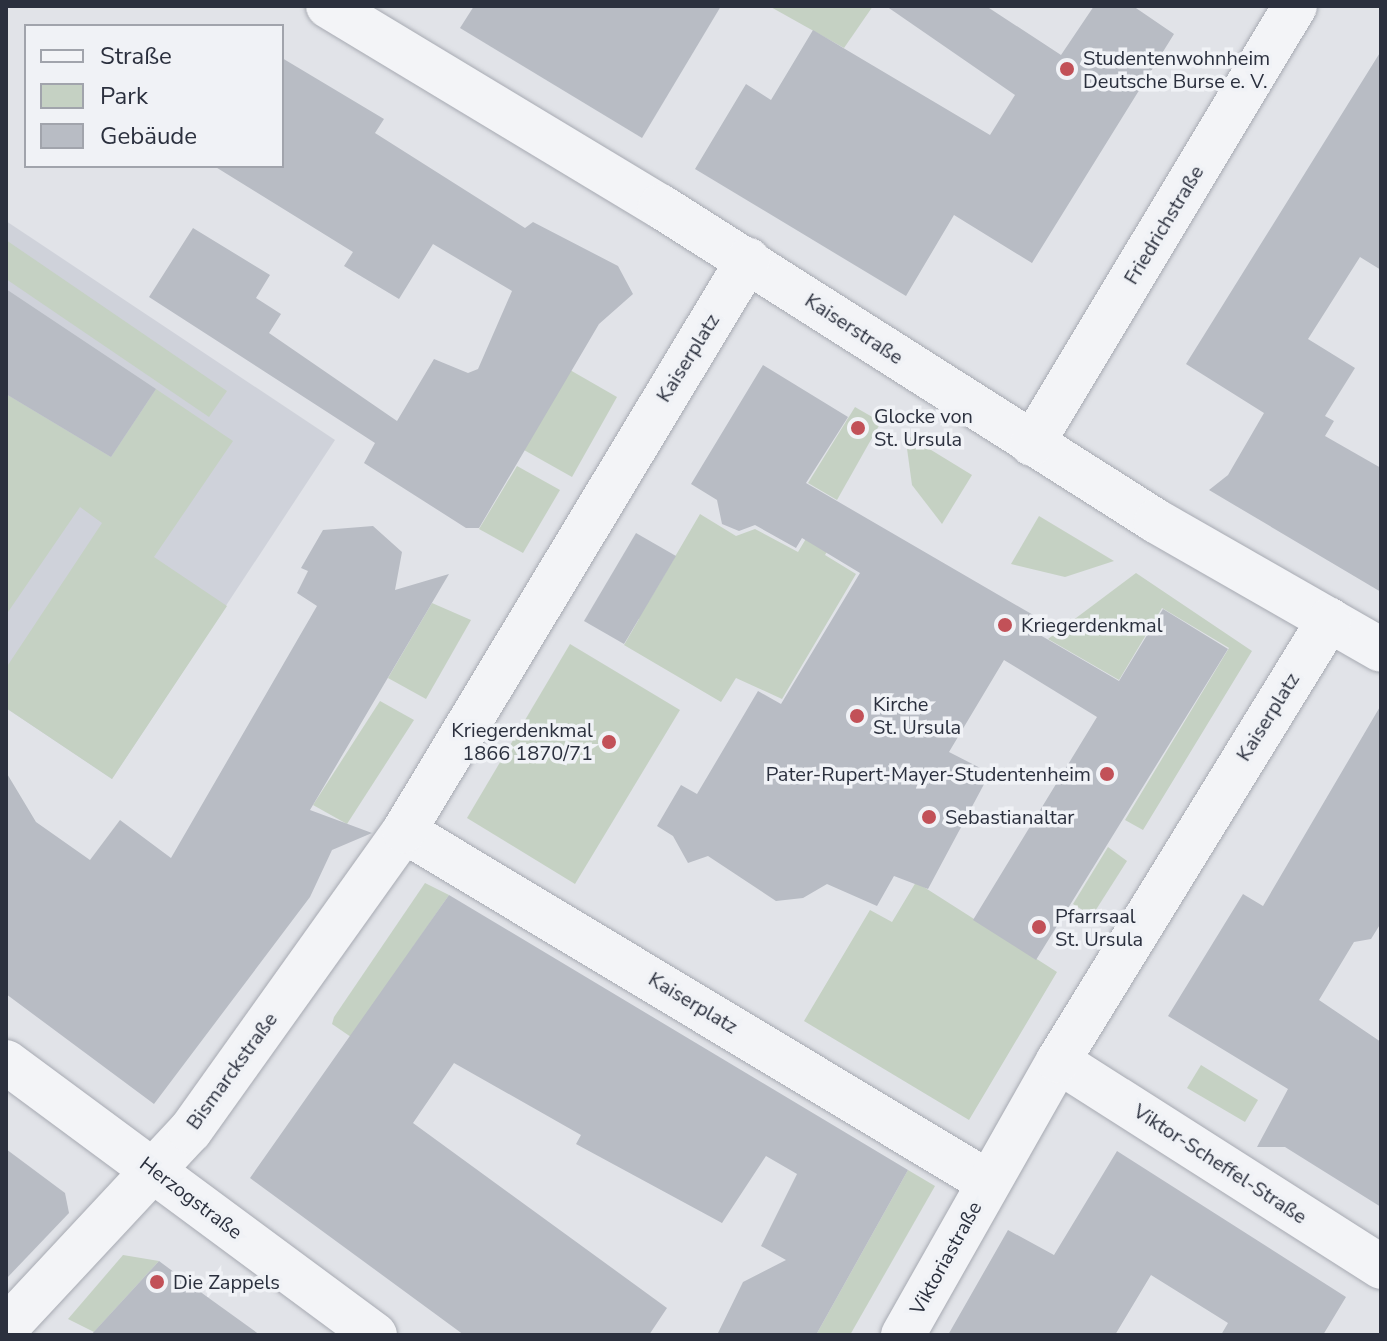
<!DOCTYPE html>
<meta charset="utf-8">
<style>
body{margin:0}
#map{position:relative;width:1387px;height:1341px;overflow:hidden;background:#e1e3e8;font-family:"Nunito Sans",sans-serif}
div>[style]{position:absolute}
.built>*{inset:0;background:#cfd2da}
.green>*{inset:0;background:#c5d1c3}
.building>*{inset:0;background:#b8bcc4}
.roads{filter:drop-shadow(0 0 2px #a7aab2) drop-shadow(0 0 2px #a7aab2)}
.street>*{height:44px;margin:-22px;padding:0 22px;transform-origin:22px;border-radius:22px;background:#f3f4f7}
.dots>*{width:22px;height:22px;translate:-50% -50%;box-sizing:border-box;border:4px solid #f0f2f6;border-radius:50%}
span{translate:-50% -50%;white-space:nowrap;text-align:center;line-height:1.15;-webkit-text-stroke:7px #f0f2f6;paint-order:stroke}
.poi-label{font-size:20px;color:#2b303e}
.left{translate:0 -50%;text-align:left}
.right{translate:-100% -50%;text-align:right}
.street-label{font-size:20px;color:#2b303e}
.frame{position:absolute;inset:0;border:8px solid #2b303e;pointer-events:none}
.legend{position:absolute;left:24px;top:24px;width:260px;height:144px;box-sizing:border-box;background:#f0f2f6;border:2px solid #a1a4ac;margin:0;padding:10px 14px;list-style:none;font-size:24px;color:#2b303e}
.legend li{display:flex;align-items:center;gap:16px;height:40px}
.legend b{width:40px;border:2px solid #a1a4ac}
</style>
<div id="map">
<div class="built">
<div style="clip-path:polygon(6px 221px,335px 440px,112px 779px,6px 708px)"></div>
</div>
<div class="green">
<div style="clip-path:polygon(769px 6px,873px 6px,844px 48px)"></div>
<div style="clip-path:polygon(6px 240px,227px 391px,209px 417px,6px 279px)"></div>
<div style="clip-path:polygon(570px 370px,617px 397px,572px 477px,524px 450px)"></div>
<div style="clip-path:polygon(156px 389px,233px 441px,154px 557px,227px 606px,112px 779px,6px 708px,6px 668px,102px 523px,80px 507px,6px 615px,6px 394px,111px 457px)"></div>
<div style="clip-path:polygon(855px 407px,881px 422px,837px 500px,808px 483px)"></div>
<div style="clip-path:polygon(905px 434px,972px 475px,942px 524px,912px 485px)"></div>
<div style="clip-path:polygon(517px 466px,560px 490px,523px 553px,479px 529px)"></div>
<div style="clip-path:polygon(700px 514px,736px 536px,755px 529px,798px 552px,810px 532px,831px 544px,825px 555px,856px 574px,782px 699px,736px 678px,721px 702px,624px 645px,639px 619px,625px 611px,649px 601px)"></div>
<div style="clip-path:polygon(1039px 516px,1114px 561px,1065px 577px,1011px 564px)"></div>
<div style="clip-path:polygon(1136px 573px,1252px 651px,1143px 830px,1125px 820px,1229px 648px,1162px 608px,1119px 680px,1048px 639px)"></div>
<div style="clip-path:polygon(432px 603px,471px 620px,426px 699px,388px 678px)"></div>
<div style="clip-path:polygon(570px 644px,680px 710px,575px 884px,467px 818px)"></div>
<div style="clip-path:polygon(380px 701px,414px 720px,347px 824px,313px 805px)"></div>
<div style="clip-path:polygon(1108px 847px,1127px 861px,1092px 916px,1073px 904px)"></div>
<div style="clip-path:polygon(916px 882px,1057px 972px,969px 1120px,804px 1021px,870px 910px,892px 922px)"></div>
<div style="clip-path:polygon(425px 883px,449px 895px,351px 1037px,332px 1024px,334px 1017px)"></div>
<div style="clip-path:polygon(1201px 1065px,1258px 1100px,1245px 1122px,1187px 1088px)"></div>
<div style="clip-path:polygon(908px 1170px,935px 1186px,850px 1335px,816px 1335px)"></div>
<div style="clip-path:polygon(123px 1255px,159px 1261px,94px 1332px,68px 1319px)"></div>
</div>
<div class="building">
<div style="clip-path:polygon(474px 6px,721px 6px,642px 138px,460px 28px)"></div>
<div style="clip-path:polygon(886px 6px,986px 6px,1061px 55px,1094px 6px,1133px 6px,1174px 34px,1032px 263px,954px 215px,906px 296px,695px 169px,746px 84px,771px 100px,813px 30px,990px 135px,1015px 95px)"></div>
<div style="clip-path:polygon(1381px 51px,1381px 270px,1360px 257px,1308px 339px,1355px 368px,1325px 416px,1334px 421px,1325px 436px,1381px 468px,1381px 592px,1209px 490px,1228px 475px,1264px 413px,1186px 364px)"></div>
<div style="clip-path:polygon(282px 58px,384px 119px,375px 133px,525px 228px,533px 222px,618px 266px,633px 294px,599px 324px,479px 528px,466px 528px,364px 463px,375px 443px,149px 297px,193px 228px,270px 275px,256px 298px,281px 314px,269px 333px,397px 421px,434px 359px,468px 373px,478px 369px,512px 291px,433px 244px,399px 299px,344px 266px,353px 252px,214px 166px,282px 166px)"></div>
<div style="clip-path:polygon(6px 289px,156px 389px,111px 457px,6px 394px)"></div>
<div style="clip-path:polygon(763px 365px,848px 417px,806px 483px,1035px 616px,1028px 628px,1119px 681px,1163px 609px,1228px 649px,1036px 960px,973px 920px,1097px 717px,1004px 660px,949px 752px,990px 773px,928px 889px,894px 876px,877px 906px,827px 884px,803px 898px,776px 901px,708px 856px,688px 863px,673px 836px,657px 826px,681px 785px,697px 794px,758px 691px,781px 704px,860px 573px,802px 538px,796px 548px,755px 525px,739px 531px,722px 524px,717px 500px,691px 484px)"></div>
<div style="clip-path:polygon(373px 526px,402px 552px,395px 590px,449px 574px,310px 810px,372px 833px,332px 850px,310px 897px,154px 1104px,6px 994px,6px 772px,36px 822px,90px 860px,120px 820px,171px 858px,317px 606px,297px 593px,308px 571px,301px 568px,323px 530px)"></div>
<div style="clip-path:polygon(636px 533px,676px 556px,624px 644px,584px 621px)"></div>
<div style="clip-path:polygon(1381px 705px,1381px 923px,1371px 939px,1354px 942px,1319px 1000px,1381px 1042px,1381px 1207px,1285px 1147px,1257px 1147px,1288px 1089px,1168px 1016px,1243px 894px,1263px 906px)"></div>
<div style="clip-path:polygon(449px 895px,908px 1170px,816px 1335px,717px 1335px,743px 1282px,786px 1260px,761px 1246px,797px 1174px,766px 1156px,722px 1223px,576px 1144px,581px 1135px,454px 1063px,413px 1123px,667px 1308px,649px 1335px,464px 1335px,250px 1178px)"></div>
<div style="clip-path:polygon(6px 1149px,65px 1193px,69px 1213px,6px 1279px)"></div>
<div style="clip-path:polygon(1117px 1151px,1346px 1297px,1323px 1335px,1221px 1335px,1228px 1323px,1151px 1275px,1115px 1335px,948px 1335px,1008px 1230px,1054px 1255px)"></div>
<div style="clip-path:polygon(159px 1261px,206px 1296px,260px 1335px,91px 1335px)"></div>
</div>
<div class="roads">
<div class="street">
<div style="left:328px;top:6px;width:388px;rotate:31.1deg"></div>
<div style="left:660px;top:206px;width:588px;rotate:32.42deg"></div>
<div style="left:1156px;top:521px;width:259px;rotate:29.8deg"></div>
<div style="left:1032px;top:444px;width:511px;rotate:-59.02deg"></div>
<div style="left:404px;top:831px;width:681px;rotate:31.01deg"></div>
<div style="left:1058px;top:1061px;width:383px;rotate:32.5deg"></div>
<div style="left:6px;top:1062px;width:459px;rotate:36.5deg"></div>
<div style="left:6px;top:1328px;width:270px;rotate:-47deg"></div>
<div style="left:190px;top:1131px;width:369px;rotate:-54.5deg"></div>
<div style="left:404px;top:831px;width:667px;rotate:-58.93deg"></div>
<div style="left:903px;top:1335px;width:315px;rotate:-60.5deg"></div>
<div style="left:1058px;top:1061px;width:518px;rotate:-58.43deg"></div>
</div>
</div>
<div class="dots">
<div style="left:1067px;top:69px;background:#c25158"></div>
<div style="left:858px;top:428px;background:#c25158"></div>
<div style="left:1005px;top:625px;background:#c25158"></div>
<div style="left:857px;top:716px;background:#c25158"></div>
<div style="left:609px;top:742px;background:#c25158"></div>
<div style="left:1107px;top:774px;background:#c25158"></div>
<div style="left:929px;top:817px;background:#c25158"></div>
<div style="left:1039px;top:927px;background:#c25158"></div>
<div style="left:157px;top:1282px;background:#c25158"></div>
</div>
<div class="poi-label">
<span class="left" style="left:1083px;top:70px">Studentenwohnheim<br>Deutsche Burse e. V.</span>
<span class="left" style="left:874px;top:428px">Glocke von<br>St. Ursula</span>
<span class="left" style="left:1021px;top:625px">Kriegerdenkmal</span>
<span class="left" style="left:873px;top:716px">Kirche<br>St. Ursula</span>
<span class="right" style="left:593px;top:742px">Kriegerdenkmal<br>1866 1870/71</span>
<span class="right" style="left:1091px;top:774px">Pater-Rupert-Mayer-Studentenheim</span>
<span class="left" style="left:945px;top:817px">Sebastianaltar</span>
<span class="left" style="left:1055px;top:928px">Pfarrsaal<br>St. Ursula</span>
<span class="left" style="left:173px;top:1282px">Die Zappels</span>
</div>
<div class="street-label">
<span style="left:1164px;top:225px;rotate:-59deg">Friedrichstraße</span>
<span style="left:854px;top:329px;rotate:33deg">Kaiserstraße</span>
<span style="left:688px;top:358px;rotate:-58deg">Kaiserplatz</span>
<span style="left:1268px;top:717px;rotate:-58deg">Kaiserplatz</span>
<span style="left:693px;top:1003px;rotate:31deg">Kaiserplatz</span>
<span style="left:232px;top:1071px;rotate:-54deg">Bismarckstraße</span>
<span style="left:1220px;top:1164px;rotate:33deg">Viktor-Scheffel-Straße</span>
<span style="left:191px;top:1198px;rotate:37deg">Herzogstraße</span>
<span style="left:946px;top:1258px;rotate:-61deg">Viktoriastraße</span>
</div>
<div class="frame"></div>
<ul class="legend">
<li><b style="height:10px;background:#f3f4f7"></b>Straße</li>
<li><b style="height:22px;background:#c5d1c3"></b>Park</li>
<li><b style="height:22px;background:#b8bcc4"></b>Gebäude</li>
</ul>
</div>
